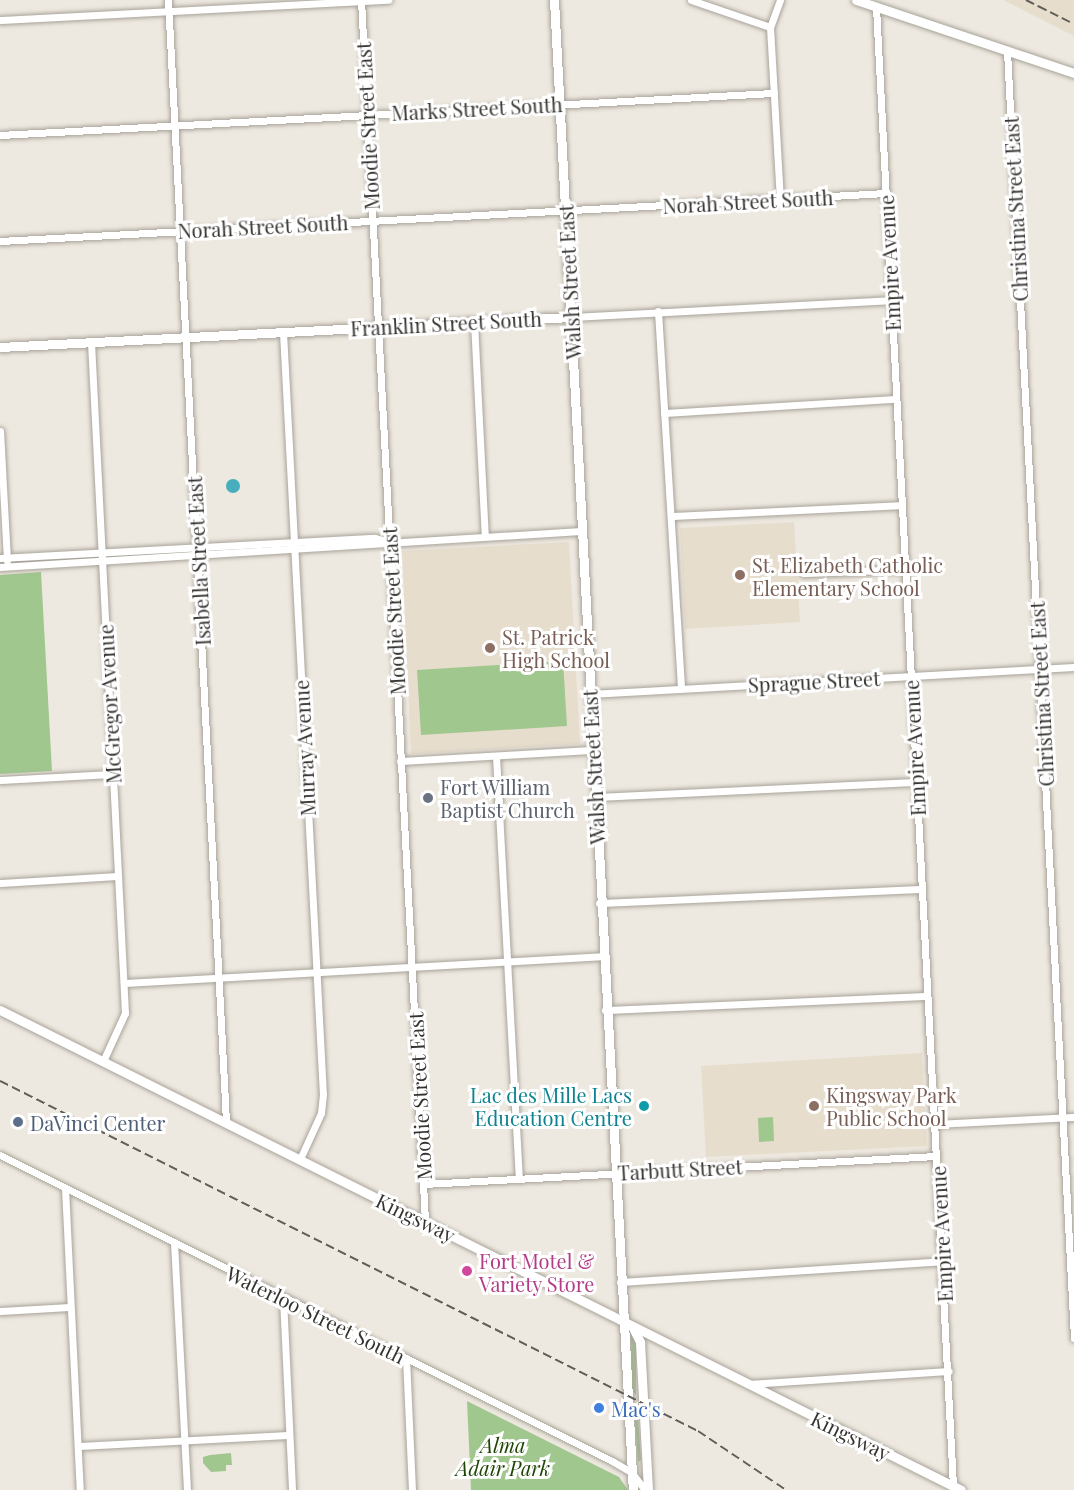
<!DOCTYPE html>
<style>
body{margin:0}
#map{position:relative;width:1074px;height:1490px;overflow:hidden;background:#eee9e0;font-family:"Playfair Display",serif}
div>[style]{position:absolute}
.built>*{inset:0;background:#e6ddcd}
.green>*{inset:0;background:#a0c78e}
.water>*{inset:0;background:#46aebd}
.round{border-radius:50%}
.roads{filter:drop-shadow(0 0 2px #a8a39a) drop-shadow(0 0 2px #a8a39a)}
.street>*{height:7px;margin:-3.5px;padding:0 3.5px;transform-origin:3.5px;border-radius:3.5px;background:#fff}
.secondary>*{height:9px;margin:-4.5px;padding:0 4.5px;transform-origin:4.5px;border-radius:4.5px;background:#fff}
.rail>*{height:2px;margin-top:-1px;transform-origin:0;background:repeating-linear-gradient(90deg,#605d59 0 9px,transparent 0 13.5px)}
.dots>*{width:16px;height:16px;translate:-50% -50%;box-sizing:border-box;border:3px solid #fff;border-radius:50%}
span{translate:-50% -50%;white-space:nowrap;text-align:center;line-height:1.15;-webkit-text-stroke:6px #fff;paint-order:stroke}
.street-label{font-size:20px;color:#353330}
.education-label{font-size:20px;color:#785e54}
.left{translate:0 -50%;text-align:left}
.worship-label{font-size:20px;color:#5b616d}
.culture-label{font-size:20px;color:#0d838f}
.right{translate:-100% -50%;text-align:right}
.service-label{font-size:20px;color:#4e5e75}
.hotel-label{font-size:20px;color:#b23c85}
.shop-label{font-size:20px;color:#366cbe}
.park-label{font-size:20px;color:#1e4503;font-style:italic}
</style>
<div id="map">
<div class="built">
<div style="clip-path:polygon(1003px 0,1074px 0,1074px 36px)"></div>
<div style="clip-path:polygon(794px 522px,800px 622px,685px 629px,680px 528px)"></div>
<div style="clip-path:polygon(569px 542px,580px 744px,411px 754px,402px 551px)"></div>
<div style="clip-path:polygon(922px 1053px,927px 1146px,706px 1157px,701px 1066px)"></div>
</div>
<div class="green">
<div style="clip-path:polygon(41px 572px,52px 771px,0 774px,0 575px)"></div>
<div style="clip-path:polygon(563px 661px,567px 726px,421px 735px,417px 670px)"></div>
<div style="clip-path:polygon(773px 1117px,774px 1141px,759px 1142px,758px 1118px)"></div>
<div style="clip-path:polygon(631px 1335px,636px 1337px,636px 1395px,632px 1391px)"></div>
<div style="clip-path:polygon(467px 1401px,619px 1477px,628px 1490px,471px 1490px)"></div>
<div style="clip-path:polygon(637px 1402px,641px 1460px,638px 1462px,634px 1406px)"></div>
<div style="clip-path:polygon(231px 1453px,232px 1465px,226px 1465px,226px 1471px,211px 1472px,203px 1463px,203px 1457px,210px 1455px)"></div>
</div>
<div class="water">
<div class="round" style="left:226px;top:479px;width:14px;height:14px"></div>
</div>
<div class="roads">
<div class="street">
<div style="left:168px;top:0;width:1123px;rotate:87.04deg"></div>
<div style="left:361px;top:0;width:1224px;rotate:87deg"></div>
<div style="left:691px;top:0;width:83px;rotate:18.9deg"></div>
<div style="left:780px;top:0;width:29px;rotate:110deg"></div>
<div style="left:770px;top:27px;width:172px;rotate:86.7deg"></div>
<div style="left:876px;top:7px;width:1482px;rotate:87.02deg"></div>
<div style="left:0;top:20px;width:389px;rotate:-3deg"></div>
<div style="left:1007px;top:51px;width:1289px;rotate:87.02deg"></div>
<div style="left:0;top:135px;width:775px;rotate:-3.11deg"></div>
<div style="left:0;top:241px;width:887px;rotate:-3.1deg"></div>
<div style="left:658px;top:311px;width:378px;rotate:86.5deg"></div>
<div style="left:571px;top:317px;width:320px;rotate:-3deg"></div>
<div style="left:474px;top:322px;width:214px;rotate:87.1deg"></div>
<div style="left:283px;top:332px;width:763px;rotate:87deg"></div>
<div style="left:323px;top:1094px;width:19px;rotate:96deg"></div>
<div style="left:321px;top:1113px;width:51px;rotate:114.5deg"></div>
<div style="left:91px;top:342px;width:672px;rotate:87.1deg"></div>
<div style="left:125px;top:1013px;width:53px;rotate:114.6deg"></div>
<div style="left:664px;top:413px;width:232px;rotate:-3.5deg"></div>
<div style="left:0;top:431px;width:130px;rotate:86.9deg"></div>
<div style="left:671px;top:516px;width:230px;rotate:-2.7deg"></div>
<div style="left:0;top:558px;width:375px;rotate:-3.1deg"></div>
<div style="left:374px;top:538px;width:13px;rotate:13deg"></div>
<div style="left:0;top:567px;width:582px;rotate:-3.55deg"></div>
<div style="left:803px;top:573px;width:102px;rotate:-2.2deg"></div>
<div style="left:589px;top:694px;width:486px;rotate:-3.2deg"></div>
<div style="left:496px;top:756px;width:423px;rotate:86.9deg"></div>
<div style="left:400px;top:761px;width:192px;rotate:-3.3deg"></div>
<div style="left:0;top:780px;width:112px;rotate:-3.1deg"></div>
<div style="left:595px;top:797px;width:321px;rotate:-2.7deg"></div>
<div style="left:0;top:883px;width:118px;rotate:-3.4deg"></div>
<div style="left:599px;top:903px;width:323px;rotate:-2.5deg"></div>
<div style="left:124px;top:983px;width:479px;rotate:-3.2deg"></div>
<div style="left:605px;top:1010px;width:322px;rotate:-2.5deg"></div>
<div style="left:934px;top:1124px;width:140px;rotate:-2.9deg"></div>
<div style="left:0;top:1155px;width:684px;rotate:26.57deg"></div>
<div style="left:612px;top:1461px;width:22px;rotate:30deg"></div>
<div style="left:631px;top:1472px;width:23px;rotate:52deg"></div>
<div style="left:424px;top:1184px;width:513px;rotate:-3.13deg"></div>
<div style="left:65px;top:1188px;width:302px;rotate:87.2deg"></div>
<div style="left:174px;top:1242px;width:248px;rotate:87deg"></div>
<div style="left:620px;top:1282px;width:323px;rotate:-3.7deg"></div>
<div style="left:283px;top:1298px;width:192px;rotate:87.3deg"></div>
<div style="left:0;top:1311px;width:70px;rotate:-3.3deg"></div>
<div style="left:406px;top:1358px;width:132px;rotate:87.4deg"></div>
<div style="left:748px;top:1384px;width:201px;rotate:-3.7deg"></div>
<div style="left:78px;top:1446px;width:211px;rotate:-3deg"></div>
</div>
<div class="secondary">
<div style="left:554px;top:0;width:1492px;rotate:86.97deg"></div>
<div style="left:856px;top:0;width:230px;rotate:18.5deg"></div>
<div style="left:0;top:347px;width:572px;rotate:-3.01deg"></div>
<div style="left:0;top:1010px;width:1074px;rotate:26.54deg"></div>
<div style="left:633px;top:1328px;width:16px;rotate:63deg"></div>
<div style="left:640px;top:1342px;width:148px;rotate:86.9deg"></div>
</div>
</div>
<div class="rail">
<div style="left:1026px;top:0;width:54px;rotate:26.6deg"></div>
<div style="left:0;top:1081px;width:781px;rotate:26.63deg"></div>
<div style="left:698px;top:1431px;width:106px;rotate:33.8deg"></div>
</div>
<div class="dots">
<div style="left:740px;top:575px;background:#8d6e63"></div>
<div style="left:490px;top:648px;background:#8d6e63"></div>
<div style="left:428px;top:798px;background:#6b7280"></div>
<div style="left:644px;top:1106px;background:#0f9aa8"></div>
<div style="left:814px;top:1106px;background:#8d6e63"></div>
<div style="left:18px;top:1122px;background:#5c6f8a"></div>
<div style="left:467px;top:1271px;background:#d1479c"></div>
<div style="left:599px;top:1408px;background:#3f7fe0"></div>
</div>
<div class="street-label">
<span style="left:477px;top:108px;rotate:-3deg">Marks Street South</span>
<span style="left:367px;top:126px;rotate:-93deg">Moodie Street East</span>
<span style="left:748px;top:201px;rotate:-3deg">Norah Street South</span>
<span style="left:1015px;top:209px;rotate:-93deg">Christina Street East</span>
<span style="left:263px;top:226px;rotate:-3deg">Norah Street South</span>
<span style="left:889px;top:263px;rotate:-93deg">Empire Avenue</span>
<span style="left:569px;top:282px;rotate:-93deg">Walsh Street East</span>
<span style="left:446px;top:323px;rotate:-3deg">Franklin Street South</span>
<span style="left:198px;top:561px;rotate:-93deg">Isabella Street East</span>
<span style="left:393px;top:611px;rotate:-93deg">Moodie Street East</span>
<span style="left:814px;top:681px;rotate:-3deg">Sprague Street</span>
<span style="left:1041px;top:694px;rotate:-93deg">Christina Street East</span>
<span style="left:109px;top:704px;rotate:-93deg">McGregor Avenue</span>
<span style="left:304px;top:748px;rotate:-93deg">Murray Avenue</span>
<span style="left:914px;top:748px;rotate:-93deg">Empire Avenue</span>
<span style="left:593px;top:767px;rotate:-93deg">Walsh Street East</span>
<span style="left:419px;top:1096px;rotate:-93deg">Moodie Street East</span>
<span style="left:680px;top:1169px;rotate:-3deg">Tarbutt Street</span>
<span style="left:416px;top:1217px;rotate:26deg">Kingsway</span>
<span style="left:941px;top:1234px;rotate:-93deg">Empire Avenue</span>
<span style="left:316px;top:1314px;rotate:26deg">Waterloo Street South</span>
<span style="left:851px;top:1435px;rotate:26deg">Kingsway</span>
</div>
<div class="education-label">
<span class="left" style="left:752px;top:576px">St. Elizabeth Catholic<br>Elementary School</span>
<span class="left" style="left:502px;top:648px">St. Patrick<br>High School</span>
<span class="left" style="left:826px;top:1106px">Kingsway Park<br>Public School</span>
</div>
<div class="worship-label">
<span class="left" style="left:440px;top:798px">Fort William<br>Baptist Church</span>
</div>
<div class="culture-label">
<span class="right" style="left:632px;top:1106px">Lac des Mille Lacs<br>Education Centre</span>
</div>
<div class="service-label">
<span class="left" style="left:30px;top:1122px">DaVinci Center</span>
</div>
<div class="hotel-label">
<span class="left" style="left:479px;top:1272px">Fort Motel &amp;<br>Variety Store</span>
</div>
<div class="shop-label">
<span class="left" style="left:611px;top:1408px">Mac's</span>
</div>
<div class="park-label">
<span style="left:503px;top:1456px">Alma<br>Adair Park</span>
</div>
</div>
